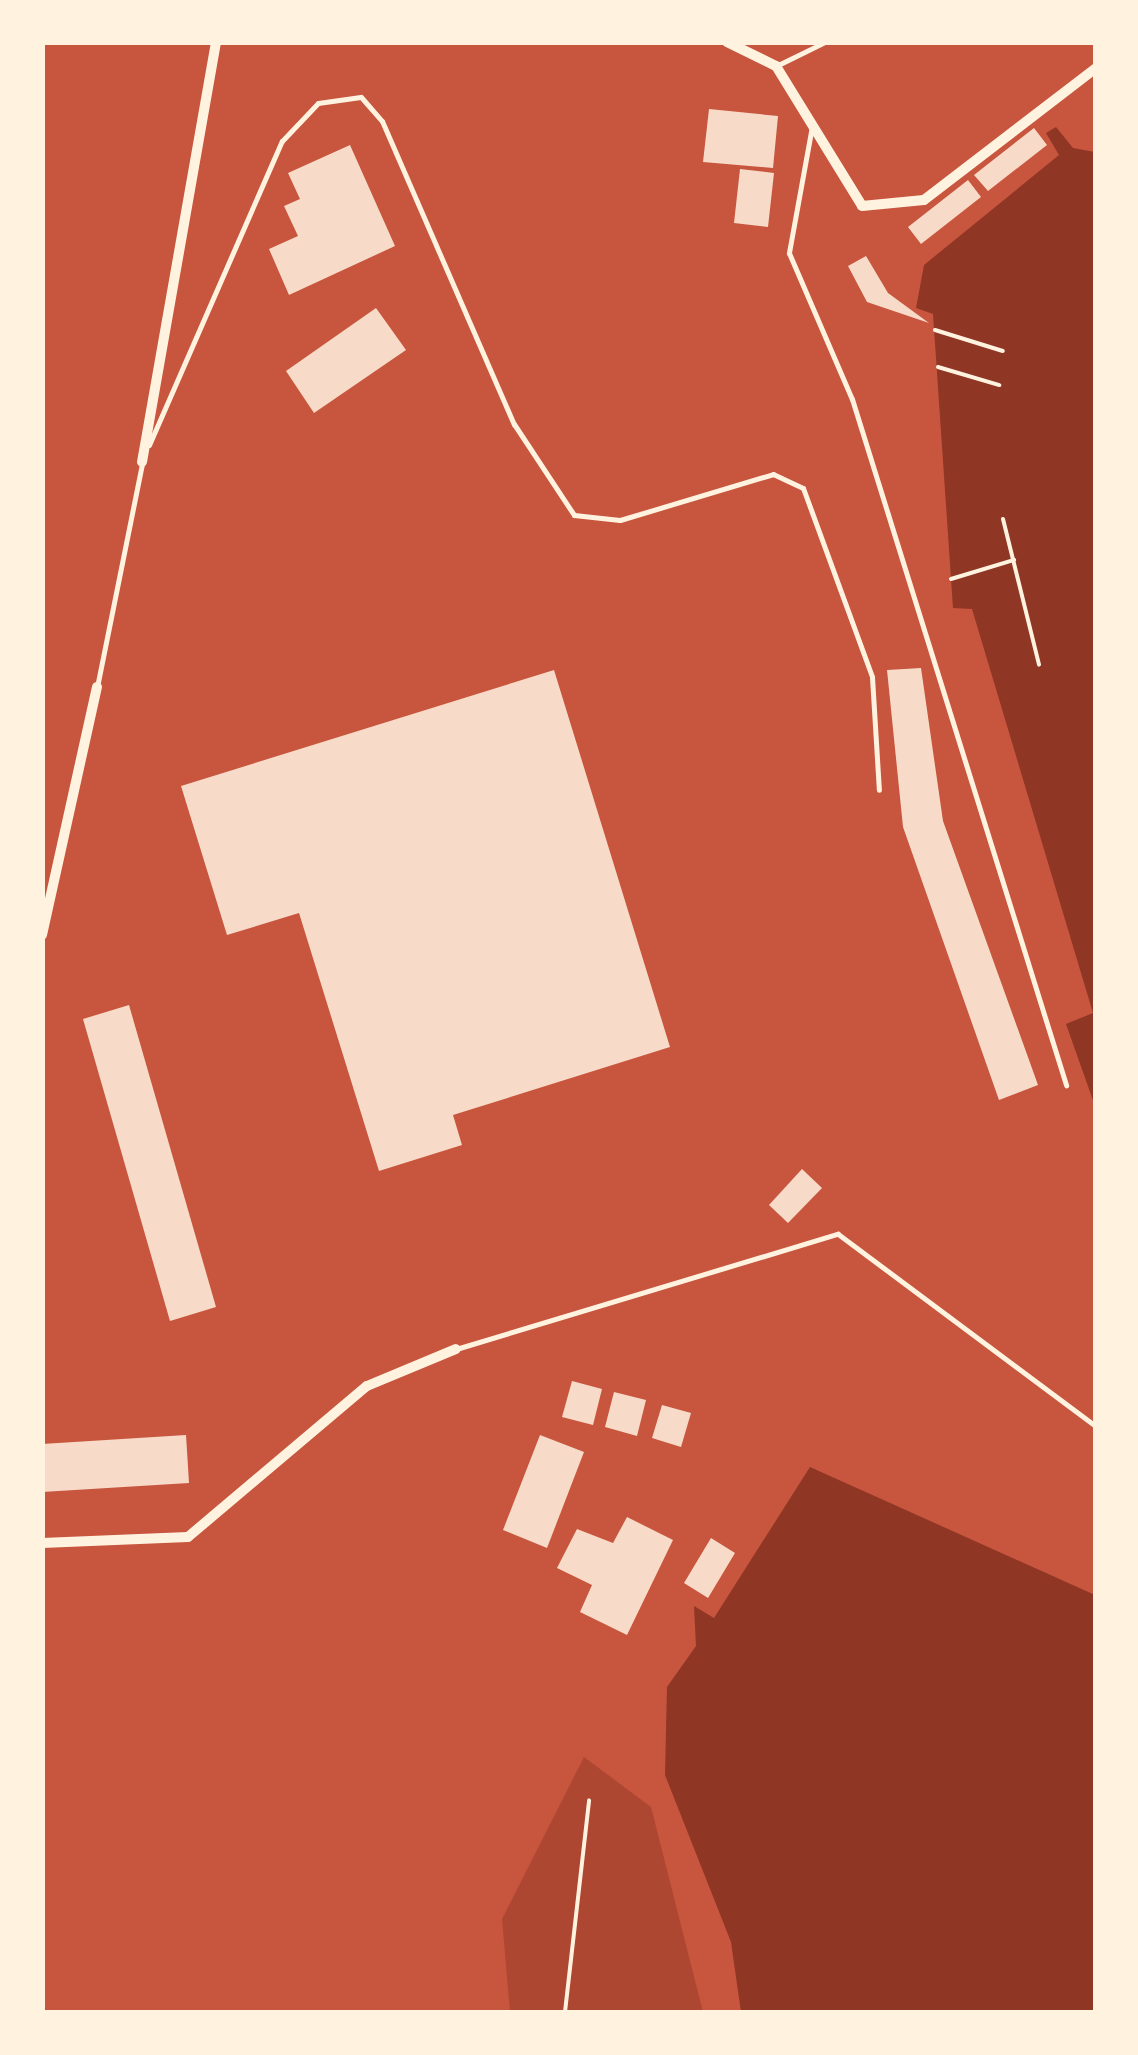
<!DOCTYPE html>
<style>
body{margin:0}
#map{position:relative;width:1138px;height:2055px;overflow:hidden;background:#c8553d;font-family:Inter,sans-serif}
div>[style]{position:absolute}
.green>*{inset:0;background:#ae4732}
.water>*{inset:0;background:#8f3625}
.building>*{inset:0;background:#f7dbc8}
.path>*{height:4px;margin:-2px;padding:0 2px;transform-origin:2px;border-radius:2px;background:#fff3e0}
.service>*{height:5px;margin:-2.5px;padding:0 2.5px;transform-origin:2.5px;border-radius:2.5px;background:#fff3e0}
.minor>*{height:10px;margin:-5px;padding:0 5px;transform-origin:5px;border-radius:5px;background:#fff3e0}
span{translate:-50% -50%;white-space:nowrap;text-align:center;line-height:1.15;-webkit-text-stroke:10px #fff3e0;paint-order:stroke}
.frame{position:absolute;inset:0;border:45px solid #fff3e0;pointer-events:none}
</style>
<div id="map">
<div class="green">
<div style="clip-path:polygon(584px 1757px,651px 1807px,703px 2012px,510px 2012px,502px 1919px)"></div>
</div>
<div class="water">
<div style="clip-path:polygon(1056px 127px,1073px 148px,1095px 152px,1095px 1106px,1066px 1024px,1093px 1013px,972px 609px,953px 608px,933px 314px,916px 308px,924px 265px,1059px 155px,1046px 133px)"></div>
<div style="clip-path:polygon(810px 1467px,1095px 1595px,1095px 2012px,741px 2012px,731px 1942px,665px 1775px,667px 1687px,696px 1646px,694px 1606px,714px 1618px)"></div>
</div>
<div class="building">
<div style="clip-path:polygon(709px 109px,778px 116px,773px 168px,703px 162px)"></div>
<div style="clip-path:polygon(1034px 128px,1047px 145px,988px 191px,974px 175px)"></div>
<div style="clip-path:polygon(350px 145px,395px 246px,289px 295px,269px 249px,298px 236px,284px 206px,300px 199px,288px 173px)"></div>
<div style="clip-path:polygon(740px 169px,774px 173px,768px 227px,734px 223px)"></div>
<div style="clip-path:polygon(968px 180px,981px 197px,921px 244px,908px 227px)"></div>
<div style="clip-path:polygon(866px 256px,888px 293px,929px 323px,867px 302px,848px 266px)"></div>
<div style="clip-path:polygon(376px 308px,406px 350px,314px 413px,286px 371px)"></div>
<div style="clip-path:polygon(921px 668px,943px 821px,1038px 1085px,999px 1100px,903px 827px,887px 670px)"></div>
<div style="clip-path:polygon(554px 670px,670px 1047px,453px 1115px,462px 1145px,379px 1171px,299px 913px,227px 935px,181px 786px)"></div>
<div style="clip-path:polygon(129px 1005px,216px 1307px,170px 1321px,83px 1019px)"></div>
<div style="clip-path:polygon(802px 1169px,822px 1188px,788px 1223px,769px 1205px)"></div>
<div style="clip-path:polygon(572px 1381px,602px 1389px,593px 1425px,562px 1417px)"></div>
<div style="clip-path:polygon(614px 1392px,646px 1400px,637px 1436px,605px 1427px)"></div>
<div style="clip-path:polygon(662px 1405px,691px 1413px,681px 1447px,652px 1438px)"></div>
<div style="clip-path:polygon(186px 1435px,189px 1483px,42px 1492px,42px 1444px)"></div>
<div style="clip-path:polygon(540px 1435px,584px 1452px,547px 1548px,503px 1530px)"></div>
<div style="clip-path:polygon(627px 1517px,673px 1540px,627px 1635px,580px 1612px,592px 1585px,557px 1568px,577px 1529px,613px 1543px)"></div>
<div style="clip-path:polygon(711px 1538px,735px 1553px,708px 1598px,684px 1583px)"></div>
</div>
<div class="path">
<div style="left:935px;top:330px;width:71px;rotate:17.2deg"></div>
<div style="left:938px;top:367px;width:64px;rotate:16.4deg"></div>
<div style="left:1003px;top:519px;width:150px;rotate:76.1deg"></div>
<div style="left:951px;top:579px;width:66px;rotate:-16.8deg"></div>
<div style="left:565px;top:2012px;width:213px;rotate:-83.5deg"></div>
</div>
<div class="service">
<div style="left:778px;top:65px;width:52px;rotate:-26.1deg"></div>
<div style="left:812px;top:126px;width:129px;rotate:100.3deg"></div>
<div style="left:789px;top:253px;width:159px;rotate:66.7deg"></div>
<div style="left:852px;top:399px;width:719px;rotate:72.67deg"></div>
<div style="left:149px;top:445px;width:332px;rotate:-66.4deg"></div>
<div style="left:282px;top:141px;width:52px;rotate:-46.5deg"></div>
<div style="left:318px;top:103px;width:43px;rotate:-7.9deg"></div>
<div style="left:361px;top:97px;width:32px;rotate:49deg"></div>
<div style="left:382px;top:121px;width:331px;rotate:66.5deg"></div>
<div style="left:514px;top:424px;width:109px;rotate:56.6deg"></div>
<div style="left:574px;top:515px;width:46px;rotate:6.2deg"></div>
<div style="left:620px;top:520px;width:160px;rotate:-16.7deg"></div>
<div style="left:773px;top:474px;width:33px;rotate:25deg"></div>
<div style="left:803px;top:488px;width:201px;rotate:69.9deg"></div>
<div style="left:872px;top:677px;width:113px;rotate:86.5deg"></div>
<div style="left:97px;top:687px;width:227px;rotate:-78.6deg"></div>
<div style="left:456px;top:1349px;width:399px;rotate:-16.8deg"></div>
<div style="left:838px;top:1234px;width:322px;rotate:36.7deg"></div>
</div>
<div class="minor">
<div style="left:727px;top:42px;width:55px;rotate:26.1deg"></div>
<div style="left:776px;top:66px;width:164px;rotate:58.4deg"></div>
<div style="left:862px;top:206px;width:62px;rotate:-5.5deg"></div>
<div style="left:924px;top:200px;width:217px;rotate:-37.5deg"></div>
<div style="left:142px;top:462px;width:426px;rotate:-80deg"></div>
<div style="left:42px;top:935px;width:254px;rotate:-77.5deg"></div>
<div style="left:42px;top:1543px;width:146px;rotate:-2.4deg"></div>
<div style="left:188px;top:1537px;width:234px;rotate:-40.2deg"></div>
<div style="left:367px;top:1386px;width:96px;rotate:-22.6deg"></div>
</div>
<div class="frame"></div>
</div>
